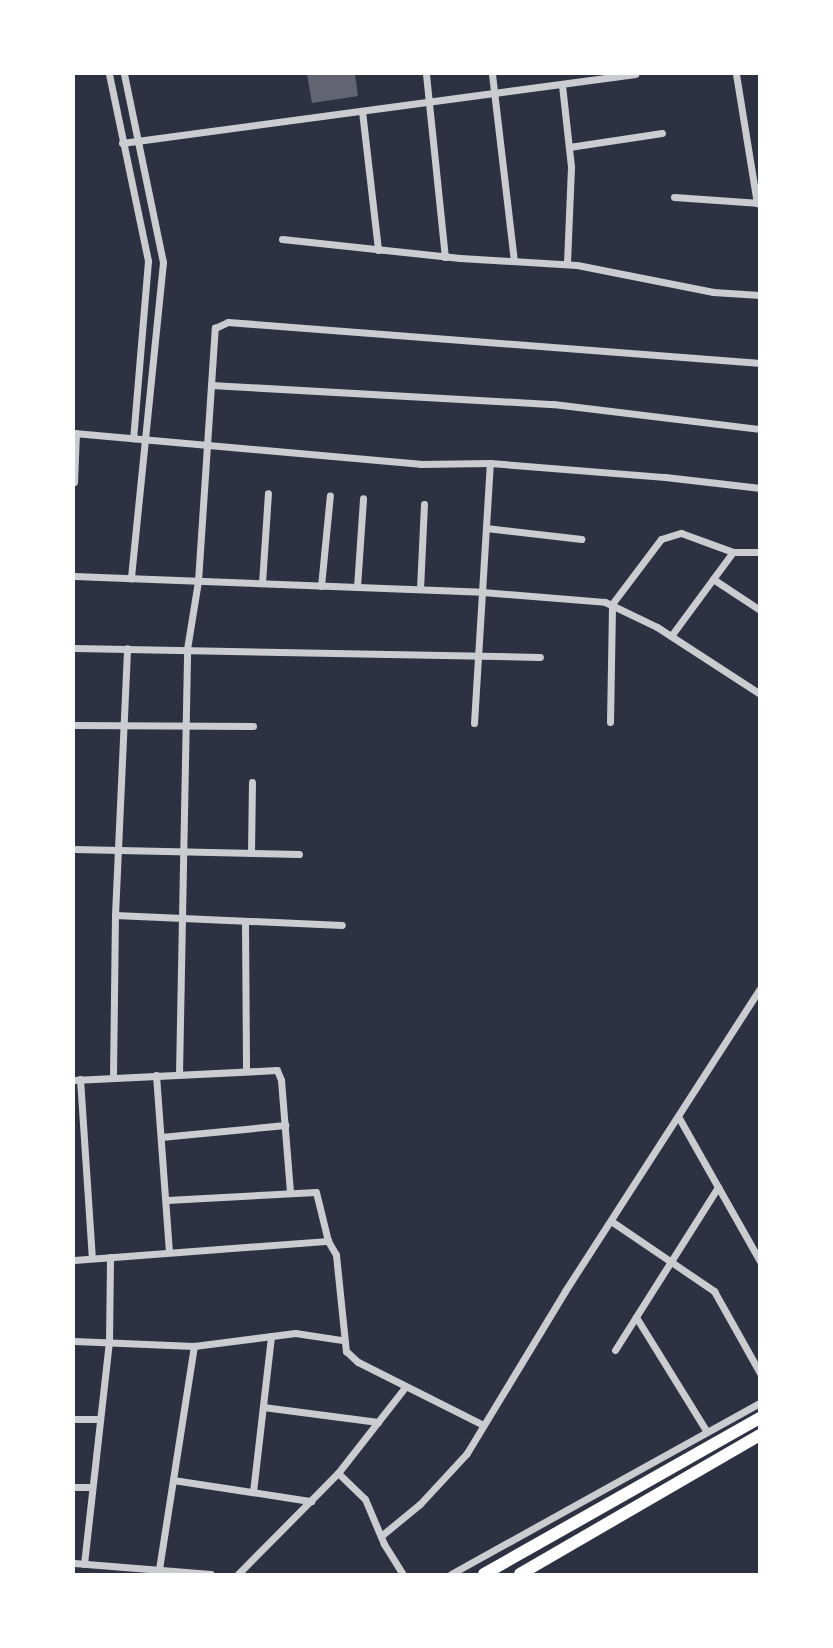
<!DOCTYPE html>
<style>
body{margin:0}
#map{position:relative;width:833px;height:1648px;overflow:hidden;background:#2d3142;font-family:Bitter,serif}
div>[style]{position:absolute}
.building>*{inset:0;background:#626471}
.minor>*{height:7px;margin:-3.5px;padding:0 3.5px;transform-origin:3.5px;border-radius:3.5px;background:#caccd0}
.primary>*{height:12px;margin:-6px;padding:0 6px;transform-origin:6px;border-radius:6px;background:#fff}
span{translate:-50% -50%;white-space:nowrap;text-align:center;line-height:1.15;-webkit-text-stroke:5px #fff;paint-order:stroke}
.frame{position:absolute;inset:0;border:75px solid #fff;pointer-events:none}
</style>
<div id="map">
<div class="building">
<div style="clip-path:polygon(307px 74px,355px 74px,358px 96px,312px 103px)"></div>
</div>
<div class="minor">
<div style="left:109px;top:74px;width:191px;rotate:78.2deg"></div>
<div style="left:148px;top:261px;width:178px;rotate:94.8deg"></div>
<div style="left:124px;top:74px;width:192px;rotate:78.3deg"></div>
<div style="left:163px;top:262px;width:318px;rotate:95.8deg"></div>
<div style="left:426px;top:74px;width:184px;rotate:84.1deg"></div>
<div style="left:492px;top:74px;width:188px;rotate:83.3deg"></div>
<div style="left:736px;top:74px;width:131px;rotate:80.8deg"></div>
<div style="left:562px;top:85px;width:82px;rotate:83.7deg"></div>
<div style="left:571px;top:167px;width:97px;rotate:92.4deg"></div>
<div style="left:362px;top:111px;width:140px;rotate:83.4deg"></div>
<div style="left:122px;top:143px;width:518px;rotate:-7.66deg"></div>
<div style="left:569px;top:147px;width:94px;rotate:-8.6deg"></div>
<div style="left:674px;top:197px;width:86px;rotate:4deg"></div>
<div style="left:282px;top:239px;width:179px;rotate:6.1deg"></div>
<div style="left:460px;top:258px;width:117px;rotate:3.4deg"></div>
<div style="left:577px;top:265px;width:139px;rotate:11.2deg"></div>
<div style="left:713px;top:292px;width:47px;rotate:3.7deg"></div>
<div style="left:211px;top:385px;width:343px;rotate:3.2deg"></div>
<div style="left:553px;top:404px;width:209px;rotate:6.9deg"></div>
<div style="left:74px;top:433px;width:347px;rotate:5.1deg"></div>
<div style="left:420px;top:464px;width:70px;rotate:-0.8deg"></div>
<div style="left:490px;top:463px;width:176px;rotate:4.6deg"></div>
<div style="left:665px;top:477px;width:96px;rotate:6.6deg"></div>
<div style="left:74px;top:482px;width:49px;rotate:-87.7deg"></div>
<div style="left:486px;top:528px;width:96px;rotate:6.6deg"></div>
<div style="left:74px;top:576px;width:408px;rotate:2.2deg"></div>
<div style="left:482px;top:592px;width:123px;rotate:4.6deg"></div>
<div style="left:605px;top:602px;width:58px;rotate:25.7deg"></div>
<div style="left:657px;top:627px;width:123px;rotate:33deg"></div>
<div style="left:713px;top:579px;width:56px;rotate:33.4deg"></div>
<div style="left:262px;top:583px;width:90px;rotate:-86.2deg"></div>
<div style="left:321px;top:586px;width:91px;rotate:-84.4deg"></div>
<div style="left:357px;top:587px;width:89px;rotate:-86.1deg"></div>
<div style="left:420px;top:589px;width:85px;rotate:-87.3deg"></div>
<div style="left:671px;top:636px;width:104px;rotate:-53.6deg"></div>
<div style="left:74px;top:648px;width:466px;rotate:1.1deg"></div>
<div style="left:610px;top:722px;width:118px;rotate:-89deg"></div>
<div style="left:612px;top:604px;width:81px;rotate:-53deg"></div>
<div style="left:661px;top:539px;width:21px;rotate:-17deg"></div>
<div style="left:681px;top:533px;width:55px;rotate:20.1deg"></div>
<div style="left:733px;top:552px;width:27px"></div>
<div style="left:474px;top:723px;width:260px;rotate:-86.5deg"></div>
<div style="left:74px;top:725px;width:179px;rotate:0.3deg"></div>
<div style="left:74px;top:849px;width:225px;rotate:1.3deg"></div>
<div style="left:251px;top:853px;width:71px;rotate:-89.2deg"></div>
<div style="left:115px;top:915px;width:227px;rotate:2.5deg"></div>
<div style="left:245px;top:921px;width:148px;rotate:89.6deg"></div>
<div style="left:179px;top:1074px;width:425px;rotate:-88.9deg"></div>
<div style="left:187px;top:649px;width:69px;rotate:-80.8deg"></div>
<div style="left:198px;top:581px;width:254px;rotate:-86.2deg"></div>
<div style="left:215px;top:328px;width:14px;rotate:-25deg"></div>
<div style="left:228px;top:322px;width:534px;rotate:4.41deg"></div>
<div style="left:156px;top:1075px;width:177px;rotate:85.8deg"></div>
<div style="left:113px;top:1077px;width:162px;rotate:-89.3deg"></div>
<div style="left:115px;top:915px;width:267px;rotate:-87.4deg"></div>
<div style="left:80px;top:1079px;width:179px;rotate:86.2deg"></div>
<div style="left:74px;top:1080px;width:203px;rotate:-2.8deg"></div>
<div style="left:277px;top:1070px;width:11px;rotate:68deg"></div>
<div style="left:281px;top:1080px;width:111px;rotate:85.4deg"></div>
<div style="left:679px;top:1118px;width:164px;rotate:60.5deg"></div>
<div style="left:161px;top:1137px;width:125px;rotate:-5.5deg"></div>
<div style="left:167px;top:1200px;width:149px;rotate:-3.1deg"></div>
<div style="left:316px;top:1192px;width:50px;rotate:76.2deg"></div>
<div style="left:611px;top:1221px;width:125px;rotate:34.2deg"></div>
<div style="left:714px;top:1291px;width:94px;rotate:60.7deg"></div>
<div style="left:74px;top:1260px;width:255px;rotate:-4.3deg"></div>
<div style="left:328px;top:1241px;width:16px;rotate:60deg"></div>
<div style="left:336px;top:1255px;width:97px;rotate:84.1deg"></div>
<div style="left:346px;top:1351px;width:16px;rotate:43deg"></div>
<div style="left:358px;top:1362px;width:140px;rotate:26.7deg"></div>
<div style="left:636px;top:1317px;width:135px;rotate:58.3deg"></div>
<div style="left:74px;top:1341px;width:120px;rotate:2.4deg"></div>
<div style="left:194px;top:1346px;width:102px;rotate:-7.3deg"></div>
<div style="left:295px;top:1333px;width:48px;rotate:8.5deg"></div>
<div style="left:615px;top:1350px;width:193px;rotate:-57.7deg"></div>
<div style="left:263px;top:1407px;width:116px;rotate:7.4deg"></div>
<div style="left:74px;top:1419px;width:24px"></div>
<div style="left:338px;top:1473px;width:37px;rotate:44deg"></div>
<div style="left:365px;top:1499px;width:49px;rotate:67.1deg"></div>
<div style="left:384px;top:1544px;width:36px;rotate:58deg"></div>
<div style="left:173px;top:1480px;width:140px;rotate:8.7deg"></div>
<div style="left:74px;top:1487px;width:15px"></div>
<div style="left:253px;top:1492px;width:157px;rotate:-83.4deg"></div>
<div style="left:381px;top:1536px;width:50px;rotate:-39.4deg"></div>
<div style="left:420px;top:1504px;width:69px;rotate:-47.3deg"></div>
<div style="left:467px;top:1453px;width:189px;rotate:-58.8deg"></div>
<div style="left:565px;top:1291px;width:360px;rotate:-57.2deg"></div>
<div style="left:74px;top:1563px;width:137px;rotate:4.6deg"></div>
<div style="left:84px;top:1564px;width:223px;rotate:-83.6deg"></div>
<div style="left:109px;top:1342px;width:85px;rotate:-89.3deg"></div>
<div style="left:159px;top:1569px;width:226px;rotate:-81.1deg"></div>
<div style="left:238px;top:1574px;width:142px;rotate:-45.3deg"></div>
<div style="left:338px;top:1473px;width:110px;rotate:-52deg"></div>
<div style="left:451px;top:1574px;width:353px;rotate:-29deg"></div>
</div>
<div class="primary">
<div style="left:484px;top:1574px;width:317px;rotate:-29.5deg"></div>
<div style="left:520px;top:1574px;width:277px;rotate:-30.1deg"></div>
</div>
<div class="frame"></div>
</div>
